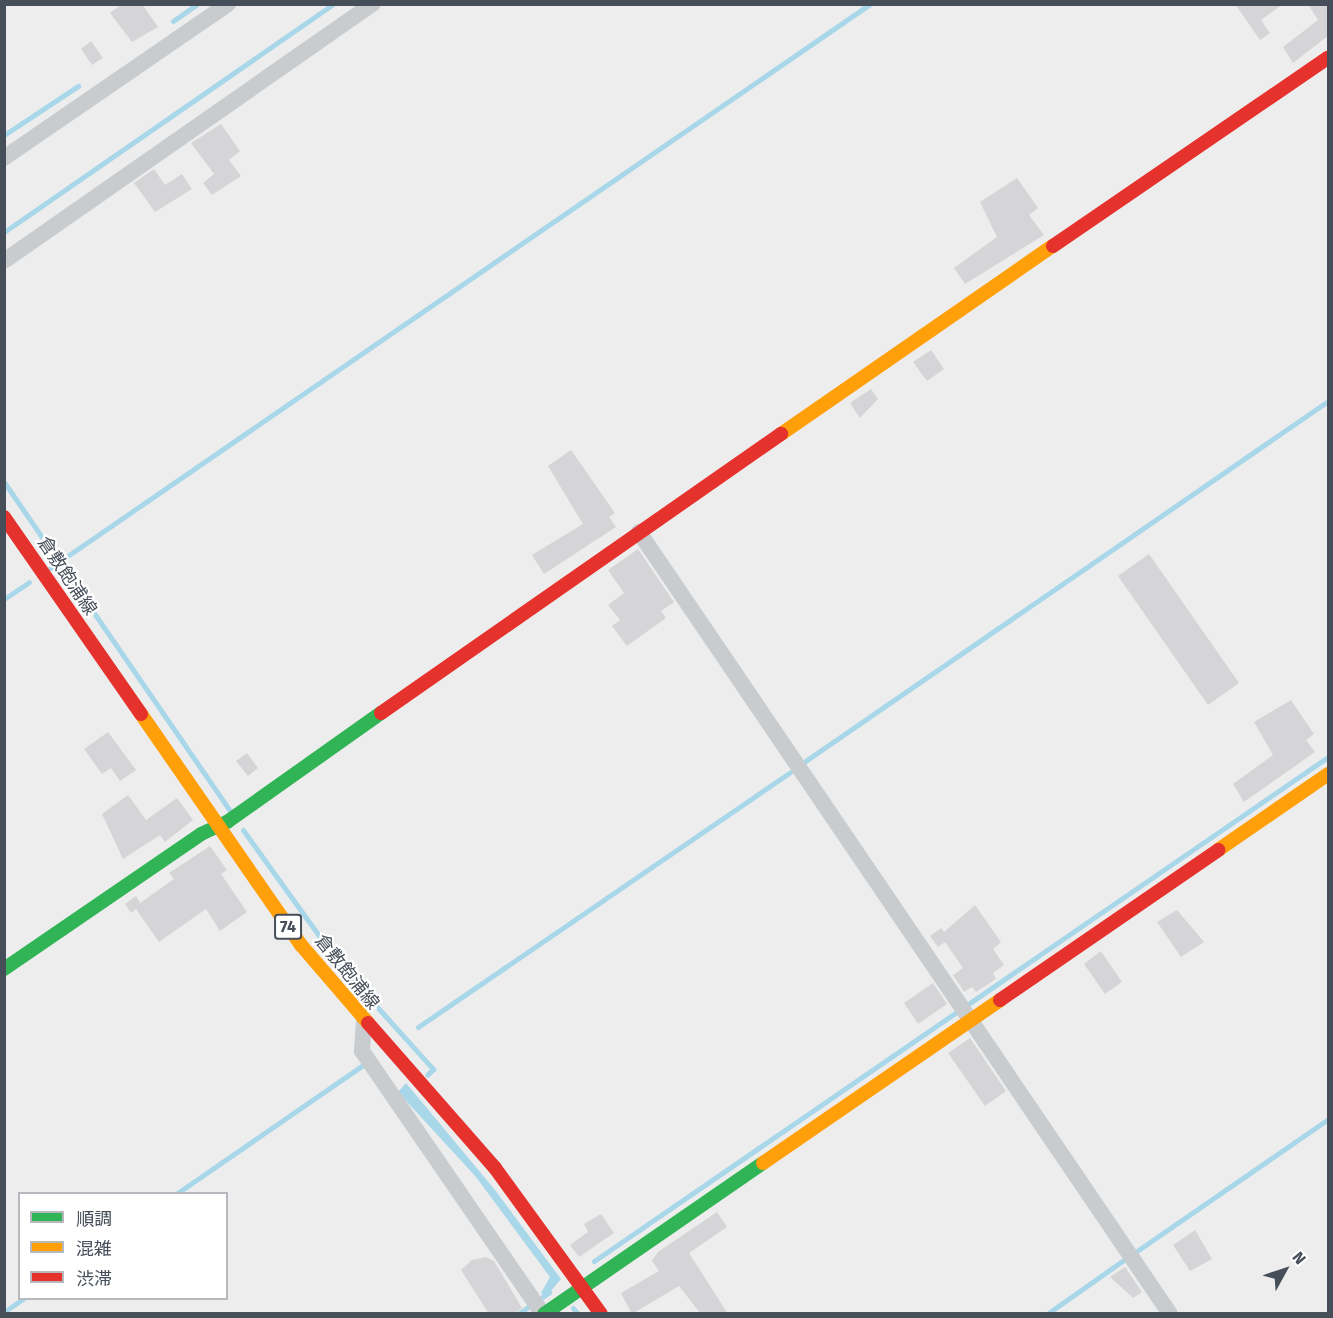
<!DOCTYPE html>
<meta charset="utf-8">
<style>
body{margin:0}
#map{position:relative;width:1333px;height:1318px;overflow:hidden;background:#eeeded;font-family:"Fira Sans","Noto Sans JP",sans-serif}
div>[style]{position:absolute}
.water>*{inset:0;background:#a8d7ea}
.stream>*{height:5px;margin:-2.5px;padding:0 2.5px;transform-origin:2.5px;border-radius:2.5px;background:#a8d7ea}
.building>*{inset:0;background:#d5d5d7}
.street>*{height:16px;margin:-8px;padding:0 8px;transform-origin:8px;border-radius:8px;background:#c9ccce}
.fast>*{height:14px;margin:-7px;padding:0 7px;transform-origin:7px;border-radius:7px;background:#30b455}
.slow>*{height:14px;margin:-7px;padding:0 7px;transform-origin:7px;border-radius:7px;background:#ff9f0a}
.jam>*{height:14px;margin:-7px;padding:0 7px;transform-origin:7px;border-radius:7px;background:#e5322d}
span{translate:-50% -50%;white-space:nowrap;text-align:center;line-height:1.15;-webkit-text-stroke:4.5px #fff;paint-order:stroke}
.shield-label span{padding:2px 4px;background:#fff;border:2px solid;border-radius:4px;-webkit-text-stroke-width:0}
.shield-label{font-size:16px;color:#454e59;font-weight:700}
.street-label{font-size:18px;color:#454e59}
.frame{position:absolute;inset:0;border:6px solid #454e59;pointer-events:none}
.legend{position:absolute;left:18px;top:1192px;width:210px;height:108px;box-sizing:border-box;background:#fff;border:2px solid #b5b8bd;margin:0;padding:8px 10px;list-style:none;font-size:18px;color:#454e59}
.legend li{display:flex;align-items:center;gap:12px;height:30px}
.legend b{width:30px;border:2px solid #b5b8bd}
.north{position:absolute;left:1255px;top:1240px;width:60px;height:60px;-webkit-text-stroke:4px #fff;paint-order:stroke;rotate:50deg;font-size:16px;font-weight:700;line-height:24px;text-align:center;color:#454e59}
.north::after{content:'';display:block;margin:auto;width:21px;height:27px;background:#454e59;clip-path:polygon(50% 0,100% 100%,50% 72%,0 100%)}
</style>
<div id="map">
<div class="water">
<div style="clip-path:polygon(406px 1083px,495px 1190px,561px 1279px,545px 1298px,541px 1293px,550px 1277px,476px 1177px,398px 1092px)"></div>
</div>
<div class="stream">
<div style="left:173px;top:21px;width:29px;rotate:-35deg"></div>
<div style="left:4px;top:135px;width:89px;rotate:-33.5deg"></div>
<div style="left:4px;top:232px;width:400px;rotate:-34.7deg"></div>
<div style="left:4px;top:482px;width:399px;rotate:55.5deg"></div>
<div style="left:50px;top:568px;width:995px;rotate:-34.52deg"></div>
<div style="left:4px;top:599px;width:30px;rotate:-34deg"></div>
<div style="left:801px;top:764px;width:640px;rotate:-34.56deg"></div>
<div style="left:243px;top:830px;width:171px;rotate:54.3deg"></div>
<div style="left:343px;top:969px;width:135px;rotate:48deg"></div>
<div style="left:433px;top:1069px;width:8px;rotate:135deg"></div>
<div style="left:418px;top:1027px;width:451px;rotate:-34.4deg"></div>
<div style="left:176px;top:1194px;width:227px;rotate:-34.6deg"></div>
<div style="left:1134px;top:1253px;width:236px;rotate:-34.6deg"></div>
<div style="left:594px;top:1261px;width:890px;rotate:-34.48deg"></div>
<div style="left:573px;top:1308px;width:8px;rotate:50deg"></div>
<div style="left:4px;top:1312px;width:24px;rotate:-35deg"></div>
<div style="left:518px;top:1314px;width:38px;rotate:-35deg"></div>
<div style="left:1047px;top:1314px;width:95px;rotate:-35.2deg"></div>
</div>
<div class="building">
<div style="clip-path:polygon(122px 4px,142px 4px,158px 27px,132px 42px,110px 13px)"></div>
<div style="clip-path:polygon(1235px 4px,1283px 4px,1261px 20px,1270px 33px,1260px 40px)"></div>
<div style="clip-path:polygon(1308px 4px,1329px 4px,1329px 35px,1293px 63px,1283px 47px,1318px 20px)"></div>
<div style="clip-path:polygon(91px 41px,103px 58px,92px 65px,81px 49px)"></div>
<div style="clip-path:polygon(221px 124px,240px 151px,229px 160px,241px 176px,212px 195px,203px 183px,214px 174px,191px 143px)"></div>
<div style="clip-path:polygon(154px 169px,165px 185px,182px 174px,192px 189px,155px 212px,134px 183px)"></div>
<div style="clip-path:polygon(1017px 178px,1038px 208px,1029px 215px,1044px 235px,965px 284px,954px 268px,997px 237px,980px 202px)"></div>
<div style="clip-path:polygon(931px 350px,944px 369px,927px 381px,913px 362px)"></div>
<div style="clip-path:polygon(871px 389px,878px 399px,860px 418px,850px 403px)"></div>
<div style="clip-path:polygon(571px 450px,615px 513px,609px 517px,616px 527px,544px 574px,532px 555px,583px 524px,548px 466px)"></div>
<div style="clip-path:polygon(638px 549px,674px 602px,661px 611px,666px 618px,627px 646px,612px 626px,620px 620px,608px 605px,624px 593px,608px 570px)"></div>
<div style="clip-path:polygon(1149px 554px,1239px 683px,1208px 705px,1118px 576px)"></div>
<div style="clip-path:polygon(1291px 700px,1314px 734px,1306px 740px,1315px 752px,1244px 802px,1233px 784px,1273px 755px,1254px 722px)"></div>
<div style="clip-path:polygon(108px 732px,136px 770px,120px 781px,111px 768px,102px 774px,84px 749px)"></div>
<div style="clip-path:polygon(247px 753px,258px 768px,248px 776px,236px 761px)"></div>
<div style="clip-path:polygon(128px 795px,146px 820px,177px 798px,193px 820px,165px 842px,160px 835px,123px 859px,102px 814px)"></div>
<div style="clip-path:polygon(210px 846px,227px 870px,221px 874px,247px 912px,220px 931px,206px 909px,159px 942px,136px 909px,131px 913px,125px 904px,136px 896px,140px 903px,174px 879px,169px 873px)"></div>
<div style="clip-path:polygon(975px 905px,1001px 942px,993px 949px,1004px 965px,993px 973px,996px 979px,976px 992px,972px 987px,964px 992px,953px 975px,963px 968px,945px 942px,938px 947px,930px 936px,941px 928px,944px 932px)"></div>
<div style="clip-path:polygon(1177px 910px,1204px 942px,1181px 957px,1157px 922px)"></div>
<div style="clip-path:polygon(1101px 951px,1122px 982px,1105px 994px,1084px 964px)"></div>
<div style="clip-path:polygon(933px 983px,947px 1004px,918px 1024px,904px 1003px)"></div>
<div style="clip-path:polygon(970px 1038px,1006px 1091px,985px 1106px,948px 1053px)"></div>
<div style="clip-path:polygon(717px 1212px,727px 1227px,689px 1253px,728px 1314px,701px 1314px,679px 1286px,632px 1314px,621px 1293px,659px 1271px,652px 1261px,658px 1252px)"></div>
<div style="clip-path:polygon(601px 1214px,614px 1233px,579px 1257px,570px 1245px,588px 1232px,584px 1224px)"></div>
<div style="clip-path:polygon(1195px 1230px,1212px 1259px,1190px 1271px,1173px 1245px)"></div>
<div style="clip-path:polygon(486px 1257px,494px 1261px,522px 1308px,513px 1314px,489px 1314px,461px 1270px,472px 1260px)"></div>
<div style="clip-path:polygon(1125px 1267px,1142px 1292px,1133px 1298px,1110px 1277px)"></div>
</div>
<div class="street">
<div style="left:4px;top:158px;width:272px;rotate:-34.5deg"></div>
<div style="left:4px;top:261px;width:450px;rotate:-34.9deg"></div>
<div style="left:639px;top:532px;width:945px;rotate:55.82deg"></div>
<div style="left:364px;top:1021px;width:30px;rotate:94deg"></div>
<div style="left:362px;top:1051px;width:319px;rotate:55.5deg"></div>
</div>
<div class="fast">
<div style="left:4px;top:969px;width:239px;rotate:-34.4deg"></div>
<div style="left:201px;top:834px;width:29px;rotate:-25deg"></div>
<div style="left:227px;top:822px;width:189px;rotate:-35.3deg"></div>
<div style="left:544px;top:1314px;width:266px;rotate:-34.6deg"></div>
</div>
<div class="slow">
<div style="left:781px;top:434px;width:331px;rotate:-34.7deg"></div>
<div style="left:141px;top:714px;width:281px;rotate:55.3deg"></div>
<div style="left:301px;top:945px;width:103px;rotate:49.3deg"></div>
<div style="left:1218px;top:850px;width:134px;rotate:-34.6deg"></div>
<div style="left:763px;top:1163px;width:288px;rotate:-34.5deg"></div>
</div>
<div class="jam">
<div style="left:1053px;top:246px;width:333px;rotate:-34.4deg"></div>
<div style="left:4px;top:517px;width:240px;rotate:55.2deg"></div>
<div style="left:381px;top:713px;width:488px;rotate:-34.9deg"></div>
<div style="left:1000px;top:1000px;width:265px;rotate:-34.5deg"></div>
<div style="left:368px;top:1023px;width:193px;rotate:48.8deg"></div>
<div style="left:495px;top:1168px;width:180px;rotate:54deg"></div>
</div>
<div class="shield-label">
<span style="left:288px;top:927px">74</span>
</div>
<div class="street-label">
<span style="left:67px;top:576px;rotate:56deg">倉敷飽浦線</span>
<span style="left:347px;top:972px;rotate:51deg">倉敷飽浦線</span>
</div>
<div class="frame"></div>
<ul class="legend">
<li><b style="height:8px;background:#30b455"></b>順調</li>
<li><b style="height:8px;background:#ff9f0a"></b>混雑</li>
<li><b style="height:8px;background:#e5322d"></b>渋滞</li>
</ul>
<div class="north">N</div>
</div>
